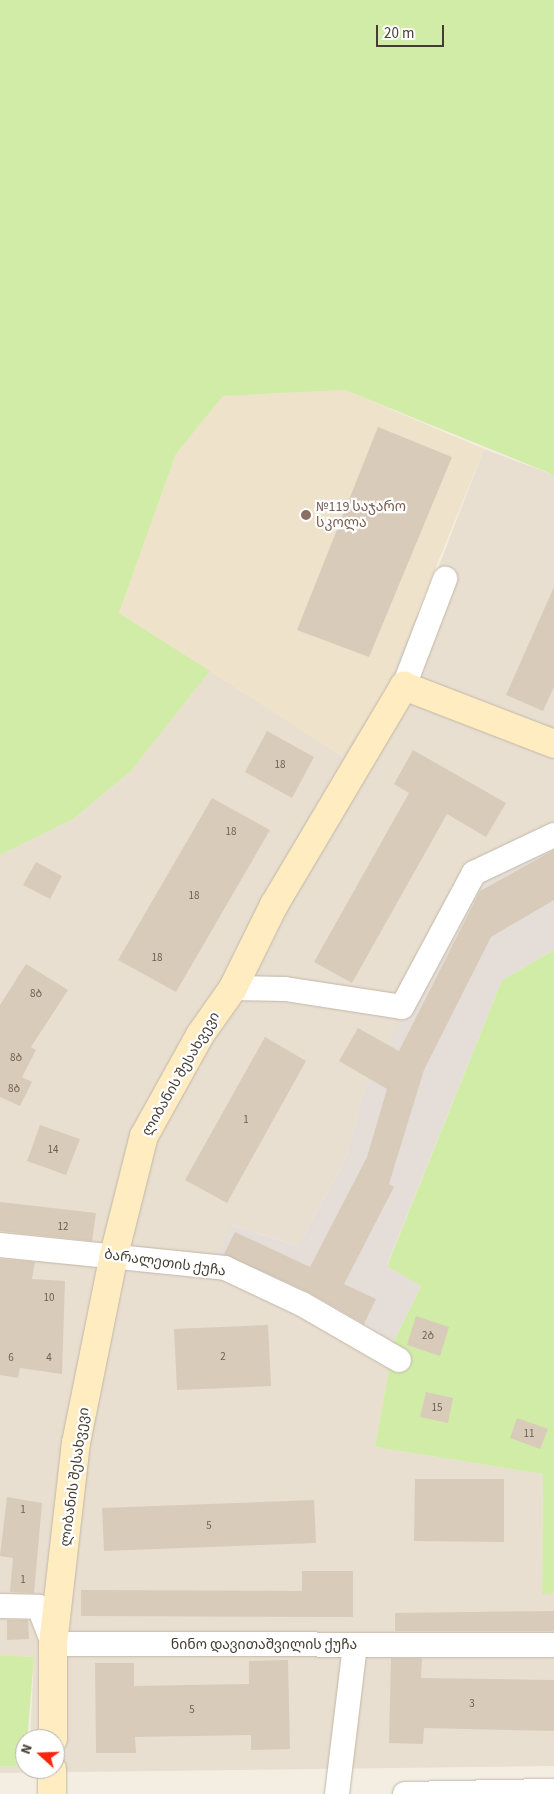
<!DOCTYPE html>
<meta charset="utf-8">
<style>
body{margin:0}
#map{position:relative;width:554px;height:1794px;overflow:hidden;background:#f3ede2;font-family:"Source Sans 3","Noto Sans Georgian",sans-serif}
div>[style]{position:absolute}
.residential>*{inset:0;background:#e8dfd0}
.industrial>*{inset:0;background:#e5ded8}
.education>*{inset:0;background:#eee2cb}
.green>*{inset:0;background:#d1eca7}
.building>*{inset:0;background:#d9cbba}
.roads{filter:drop-shadow(0 0 1px #c2b7a7) drop-shadow(0 0 1px #c2b7a7)}
.street>*{height:24px;margin:-12px;padding:0 12px;transform-origin:12px;border-radius:12px;background:#fff}
.secondary>*{height:28px;margin:-14px;padding:0 14px;transform-origin:14px;border-radius:14px;background:#ffecc0}
.dots>*{width:14px;height:14px;translate:-50% -50%;box-sizing:border-box;border:2px solid #fff;border-radius:50%}
span{translate:-50% -50%;white-space:nowrap;text-align:center;line-height:1.15;-webkit-text-stroke:4.5px #fff;paint-order:stroke}
.number-label{font-size:11px;color:#6a6054}
.number-label span{-webkit-text-stroke-width:0}
.education-label{font-size:14px;color:#785e54}
.left{translate:0 -50%;text-align:left}
.street-label{font-size:14px;color:#453d32}
.north{position:absolute;left:15px;top:1729px;width:50px;height:50px;box-sizing:border-box;background:#fff;border:1px solid #b5b1ad;border-radius:50%;rotate:290deg;font-size:14px;font-weight:700;line-height:20px;text-align:center;color:#453d32}
.north::after{content:'';display:block;margin:auto;width:18px;height:22px;background:#ff230d;clip-path:polygon(50% 0,100% 100%,50% 72%,0 100%)}
.scale{position:absolute;left:376px;top:25px;width:68px;height:22px;box-sizing:border-box;border:2px solid #453d32;border-top:0;padding-left:6px;font-size:15px;line-height:18px;white-space:nowrap;color:#453d32;-webkit-text-stroke:4px #fff;paint-order:stroke}
</style>
<div id="map">
<div class="residential">
<div style="clip-path:polygon(484px 449px,554px 475px,554px 835px,365px 1089px,345px 1161px,298px 1246px,232px 1225px,216px 1258px,394px 1341px,375px 1447px,543px 1474px,542px 1593px,554px 1593px,554px 1766px,0 1773px,0 1766px,55px 1769px,55px 1739px,30px 1739px,34px 1657px,0 1655px,0 855px,73px 819px,131px 771px,210px 671px,342px 756px,428px 594px)"></div>
</div>
<div class="industrial">
<div style="clip-path:polygon(554px 835px,554px 950px,502px 980px,387px 1265px,421px 1286px,394px 1341px,216px 1258px,231px 1225px,298px 1246px,345px 1161px,365px 1089px,478px 878px)"></div>
</div>
<div class="education">
<div style="clip-path:polygon(345px 390px,484px 449px,387px 687px,342px 756px,119px 613px,176px 454px,223px 396px)"></div>
</div>
<div class="green">
<div style="clip-path:polygon(0 0,554px 0,554px 475px,345px 390px,223px 396px,176px 454px,119px 613px,210px 671px,131px 771px,73px 819px,0 855px)"></div>
<div style="clip-path:polygon(554px 950px,554px 1593px,542px 1594px,543px 1474px,375px 1447px,394px 1341px,421px 1286px,387px 1266px,502px 980px)"></div>
<div style="clip-path:polygon(0 1655px,34px 1657px,25px 1767px,0 1766px)"></div>
</div>
<div class="building">
<div style="clip-path:polygon(378px 427px,452px 457px,369px 657px,297px 630px)"></div>
<div style="clip-path:polygon(554px 587px,554px 687px,543px 711px,506px 695px)"></div>
<div style="clip-path:polygon(267px 731px,314px 757px,292px 798px,245px 772px)"></div>
<div style="clip-path:polygon(413px 750px,506px 803px,486px 837px,447px 814px,352px 983px,314px 962px,409px 793px,394px 784px)"></div>
<div style="clip-path:polygon(212px 798px,270px 830px,176px 992px,118px 960px)"></div>
<div style="clip-path:polygon(554px 850px,554px 900px,491px 937px,424px 1070px,389px 1184px,394px 1187px,344px 1284px,376px 1299px,364px 1324px,308px 1292px,224px 1254px,235px 1232px,310px 1267px,367px 1157px,387px 1089px,339px 1061px,358px 1028px,399px 1051px,480px 891px)"></div>
<div style="clip-path:polygon(36px 862px,62px 876px,50px 899px,23px 885px)"></div>
<div style="clip-path:polygon(26px 964px,68px 990px,31px 1047px,36px 1050px,22px 1077px,32px 1082px,20px 1106px,0 1097px,0 1005px)"></div>
<div style="clip-path:polygon(265px 1037px,306px 1061px,227px 1203px,185px 1180px)"></div>
<div style="clip-path:polygon(40px 1125px,80px 1139px,66px 1175px,27px 1161px)"></div>
<div style="clip-path:polygon(0 1202px,96px 1213px,92px 1241px,0 1231px)"></div>
<div style="clip-path:polygon(0 1259px,35px 1262px,32px 1279px,65px 1281px,62px 1374px,20px 1368px,18px 1378px,0 1375px)"></div>
<div style="clip-path:polygon(416px 1316px,449px 1327px,440px 1356px,407px 1345px)"></div>
<div style="clip-path:polygon(268px 1325px,271px 1386px,177px 1390px,174px 1329px)"></div>
<div style="clip-path:polygon(426px 1392px,453px 1398px,448px 1423px,420px 1417px)"></div>
<div style="clip-path:polygon(517px 1418px,548px 1429px,540px 1449px,510px 1438px)"></div>
<div style="clip-path:polygon(415px 1479px,504px 1479px,504px 1542px,414px 1541px)"></div>
<div style="clip-path:polygon(7px 1497px,42px 1503px,34px 1593px,10px 1592px,13px 1558px,0 1556px)"></div>
<div style="clip-path:polygon(314px 1500px,316px 1543px,104px 1551px,102px 1508px)"></div>
<div style="clip-path:polygon(302px 1571px,353px 1571px,353px 1617px,81px 1616px,81px 1590px,302px 1591px)"></div>
<div style="clip-path:polygon(554px 1611px,554px 1631px,395px 1631px,395px 1613px)"></div>
<div style="clip-path:polygon(7px 1620px,28px 1620px,29px 1639px,7px 1640px)"></div>
<div style="clip-path:polygon(391px 1658px,422px 1658px,421px 1678px,554px 1680px,554px 1731px,424px 1728px,423px 1744px,389px 1743px)"></div>
<div style="clip-path:polygon(288px 1660px,290px 1749px,251px 1750px,251px 1735px,135px 1737px,136px 1753px,96px 1753px,95px 1663px,134px 1663px,134px 1686px,249px 1684px,249px 1661px)"></div>
</div>
<div class="roads">
<div class="street">
<div style="left:404px;top:686px;width:115px;rotate:-69deg"></div>
<div style="left:233px;top:988px;width:52px;rotate:1.1deg"></div>
<div style="left:285px;top:989px;width:118px;rotate:8.7deg"></div>
<div style="left:402px;top:1007px;width:152px;rotate:-61.8deg"></div>
<div style="left:474px;top:873px;width:89px;rotate:-25.4deg"></div>
<div style="left:0;top:1245px;width:226px;rotate:5.8deg"></div>
<div style="left:225px;top:1268px;width:85px;rotate:25.1deg"></div>
<div style="left:302px;top:1304px;width:112px;rotate:30deg"></div>
<div style="left:0;top:1606px;width:39px;rotate:1deg"></div>
<div style="left:39px;top:1607px;width:40px;rotate:69deg"></div>
<div style="left:53px;top:1644px;width:501px;rotate:0.11deg"></div>
<div style="left:337px;top:1794px;width:149px;rotate:-83.1deg"></div>
<div style="left:405px;top:1794px;width:149px;rotate:-1.2deg"></div>
</div>
<div class="secondary">
<div style="left:53px;top:1739px;width:95px;rotate:-90deg"></div>
<div style="left:53px;top:1644px;width:202px;rotate:-83.5deg"></div>
<div style="left:76px;top:1443px;width:192px;rotate:-78.6deg"></div>
<div style="left:114px;top:1255px;width:123px;rotate:-75.9deg"></div>
<div style="left:144px;top:1136px;width:115px;rotate:-61deg"></div>
<div style="left:200px;top:1035px;width:57px;rotate:-54.9deg"></div>
<div style="left:233px;top:988px;width:93px;rotate:-63.7deg"></div>
<div style="left:274px;top:905px;width:255px;rotate:-59.3deg"></div>
<div style="left:404px;top:686px;width:161px;rotate:21.1deg"></div>
<div style="left:52px;top:1794px;width:25px;rotate:-90deg"></div>
</div>
</div>
<div class="dots">
<div style="left:306px;top:515px;background:#8d6e63"></div>
</div>
<div class="number-label">
<span style="left:280px;top:765px">18</span>
<span style="left:231px;top:832px">18</span>
<span style="left:194px;top:896px">18</span>
<span style="left:157px;top:958px">18</span>
<span style="left:36px;top:994px">8ბ</span>
<span style="left:16px;top:1058px">8ბ</span>
<span style="left:14px;top:1089px">8ბ</span>
<span style="left:246px;top:1120px">1</span>
<span style="left:53px;top:1150px">14</span>
<span style="left:63px;top:1227px">12</span>
<span style="left:49px;top:1298px">10</span>
<span style="left:428px;top:1336px">2ბ</span>
<span style="left:223px;top:1357px">2</span>
<span style="left:11px;top:1358px">6</span>
<span style="left:49px;top:1358px">4</span>
<span style="left:437px;top:1408px">15</span>
<span style="left:529px;top:1434px">11</span>
<span style="left:23px;top:1510px">1</span>
<span style="left:209px;top:1526px">5</span>
<span style="left:23px;top:1580px">1</span>
<span style="left:472px;top:1704px">3</span>
<span style="left:192px;top:1710px">5</span>
</div>
<div class="education-label">
<span class="left" style="left:316px;top:515px">№119 საჯარო<br>სკოლა</span>
</div>
<div class="street-label">
<span style="left:181px;top:1074px;rotate:-60deg">ლიბანის შესახვევი</span>
<span style="left:165px;top:1263px;rotate:8deg">ბარალეთის ქუჩა</span>
<span style="left:75px;top:1477px;rotate:-82deg">ლიბანის შესახვევი</span>
<span style="left:264px;top:1645px">ნინო დავითაშვილის ქუჩა</span>
</div>
<div class="north">N</div>
<div class="scale">20 m</div>
</div>
